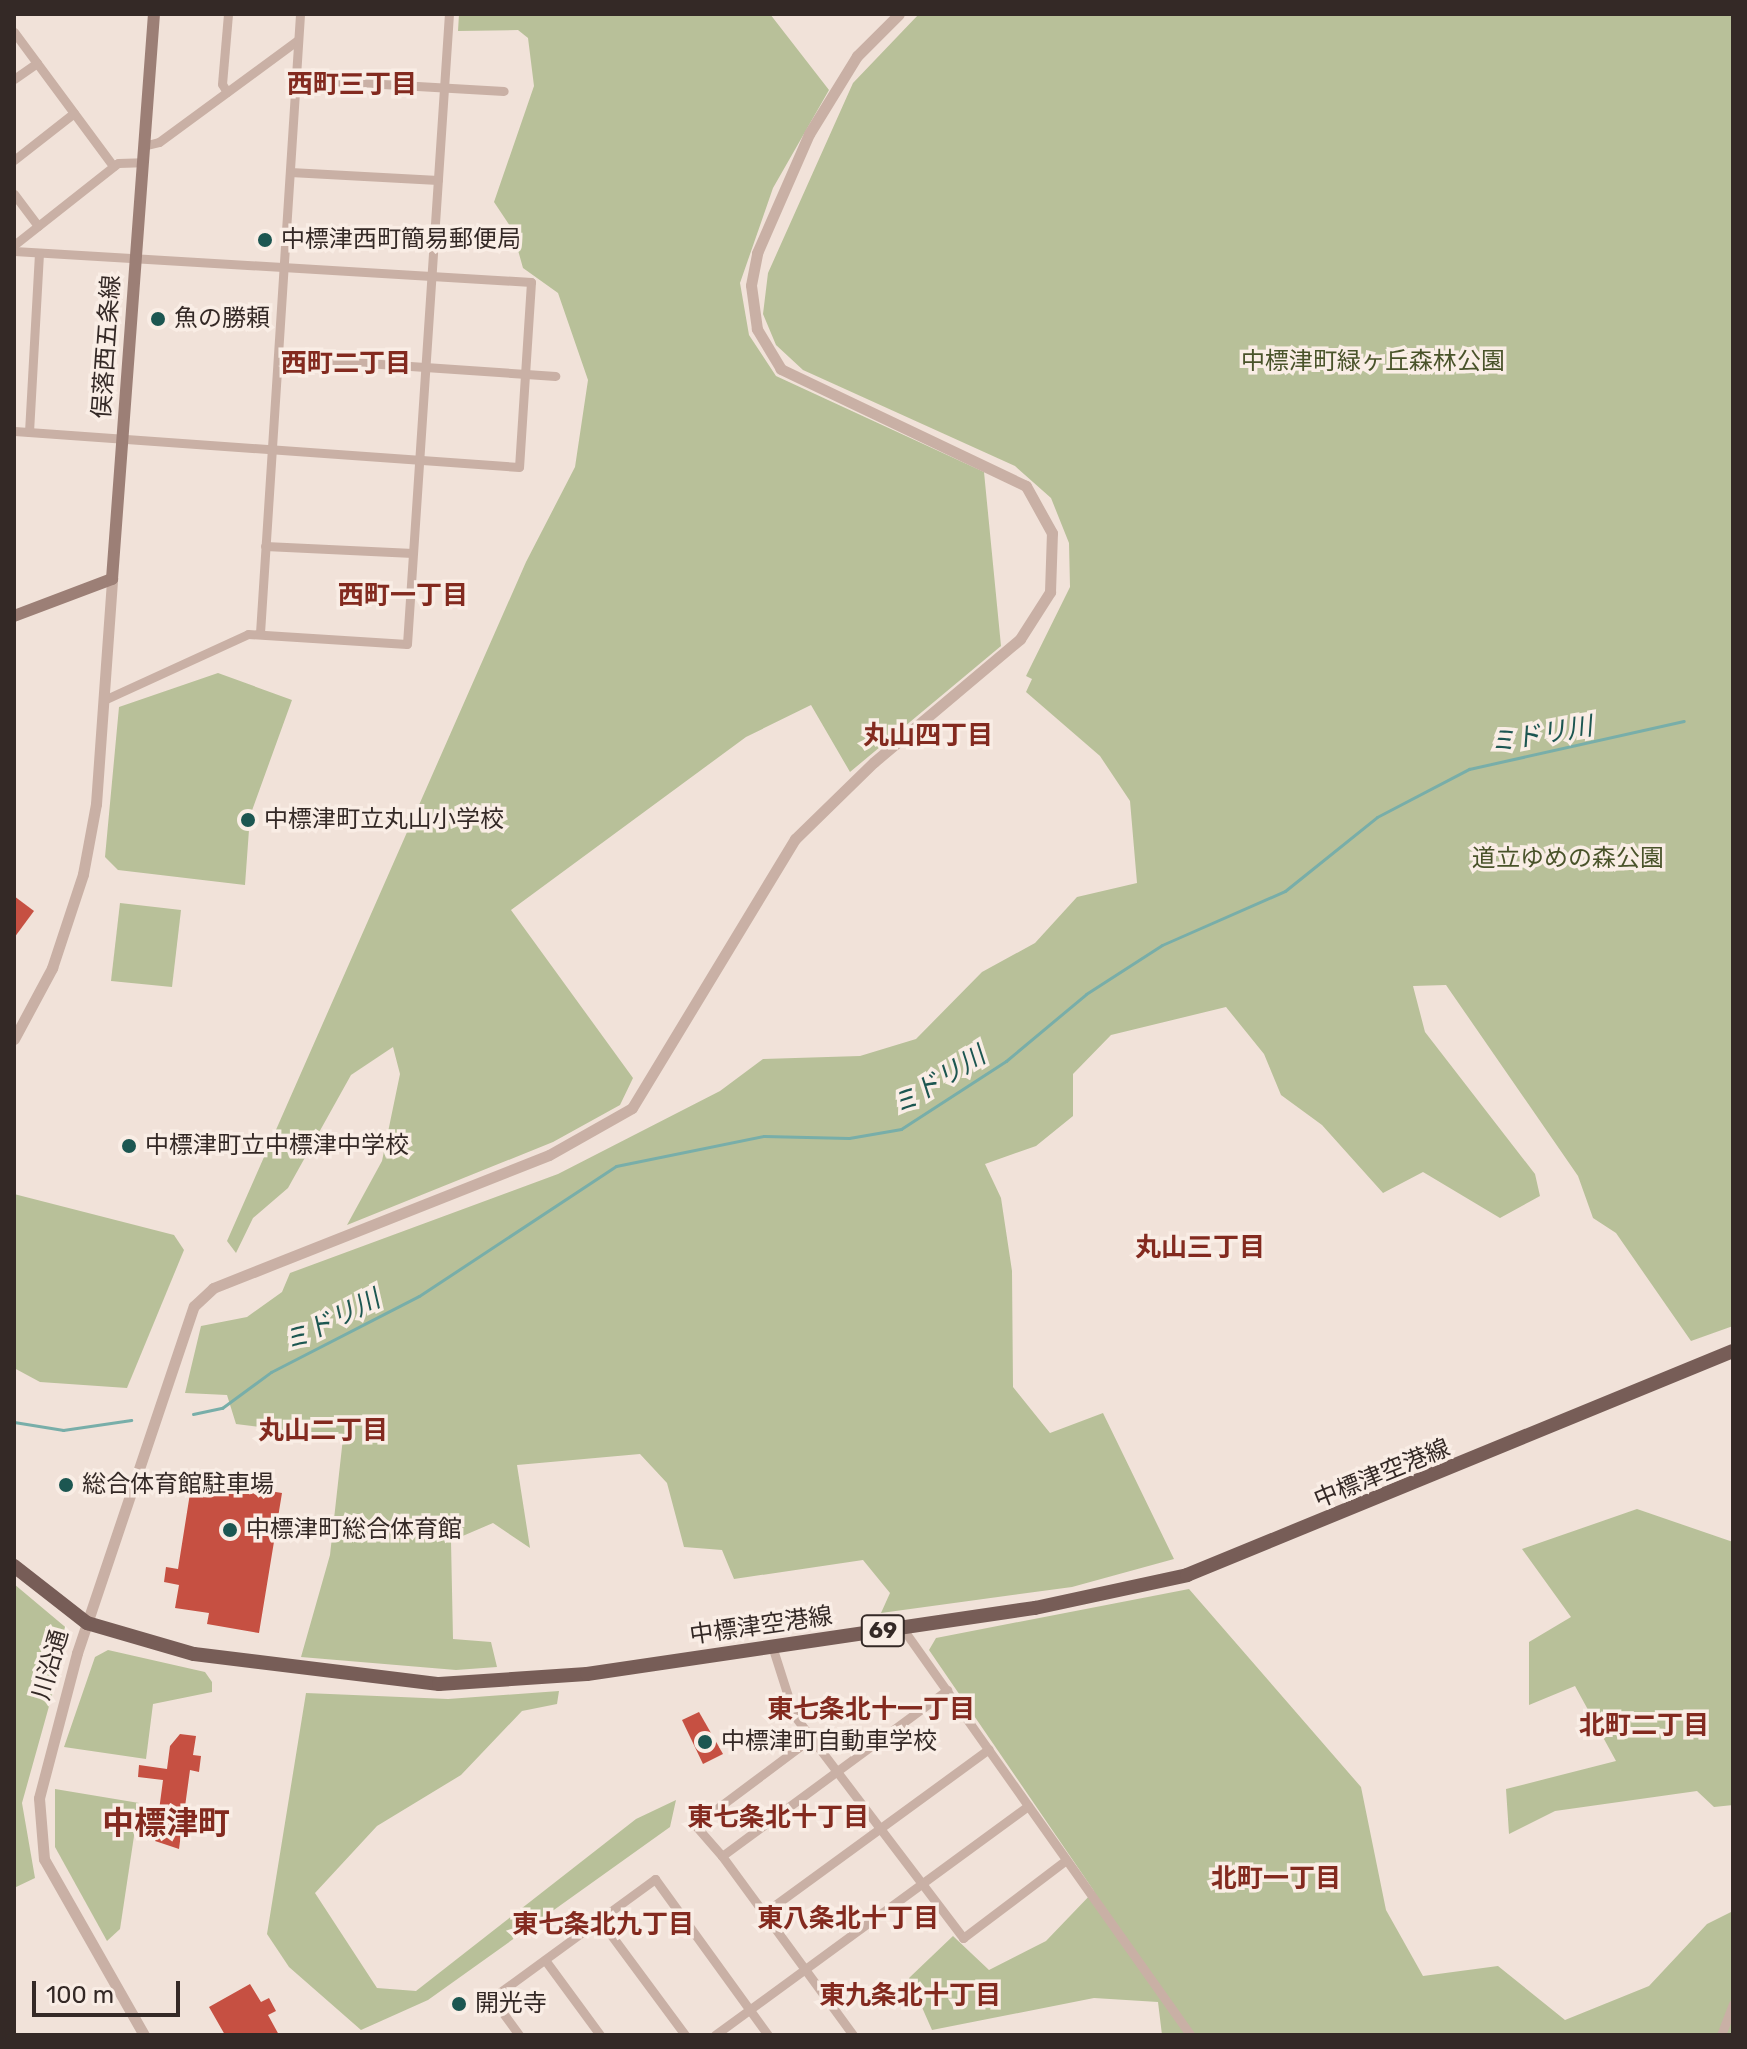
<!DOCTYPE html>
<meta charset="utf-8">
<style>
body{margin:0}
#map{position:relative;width:1747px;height:2049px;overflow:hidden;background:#f1e2d9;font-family:Rubik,"Noto Sans JP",sans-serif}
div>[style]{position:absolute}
.green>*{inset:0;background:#b8c099}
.stream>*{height:3px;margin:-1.5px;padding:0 1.5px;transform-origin:1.5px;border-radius:1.5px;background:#78aea9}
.building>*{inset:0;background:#c65042}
.minor>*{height:9px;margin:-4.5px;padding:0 4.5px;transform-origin:4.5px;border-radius:4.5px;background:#c9b0a5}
.tertiary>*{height:11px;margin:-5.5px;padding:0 5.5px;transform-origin:5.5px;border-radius:5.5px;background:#c9b0a5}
.secondary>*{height:12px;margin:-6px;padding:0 6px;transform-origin:6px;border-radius:6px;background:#9c7f76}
.primary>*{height:14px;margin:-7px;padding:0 7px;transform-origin:7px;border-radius:7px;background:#775d57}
.dots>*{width:22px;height:22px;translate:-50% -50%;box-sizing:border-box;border:4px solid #f9ede5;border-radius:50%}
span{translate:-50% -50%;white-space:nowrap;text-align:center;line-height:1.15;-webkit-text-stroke:7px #f9ede5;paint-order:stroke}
.shield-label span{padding:2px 6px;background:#f9ede5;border:2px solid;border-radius:6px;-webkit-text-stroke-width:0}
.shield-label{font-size:22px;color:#342926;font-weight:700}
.poi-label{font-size:24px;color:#342926}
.left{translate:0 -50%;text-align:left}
.street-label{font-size:24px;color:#342926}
.park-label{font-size:24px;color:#49532a}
.neighbourhood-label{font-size:26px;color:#832a1f;font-weight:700}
.water-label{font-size:26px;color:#1c5651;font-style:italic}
.district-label{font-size:32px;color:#832a1f;font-weight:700}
.frame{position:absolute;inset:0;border:16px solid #342926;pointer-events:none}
.scale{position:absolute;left:32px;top:1981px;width:148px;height:36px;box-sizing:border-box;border:4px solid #342926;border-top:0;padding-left:10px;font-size:24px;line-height:28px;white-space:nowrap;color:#342926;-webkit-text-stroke:6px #f9ede5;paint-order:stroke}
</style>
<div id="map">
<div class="green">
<div style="clip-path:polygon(459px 14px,770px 14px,829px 90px,773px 188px,740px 283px,749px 335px,776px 376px,984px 472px,1001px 646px,850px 772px,811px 705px,746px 737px,511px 910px,633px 1078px,620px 1105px,553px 1142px,347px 1225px,382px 1161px,400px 1074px,393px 1047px,351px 1075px,288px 1188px,253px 1218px,236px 1253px,227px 1241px,526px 562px,575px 467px,588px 380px,558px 293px,523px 268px,512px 229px,494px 202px,534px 86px,528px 38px,518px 30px,458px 31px)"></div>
<div style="clip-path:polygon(919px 14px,1733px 14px,1733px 1326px,1691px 1341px,1616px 1233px,1593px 1218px,1578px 1176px,1446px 985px,1413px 986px,1425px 1032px,1535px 1174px,1540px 1196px,1500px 1218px,1423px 1172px,1383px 1193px,1322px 1125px,1281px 1095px,1264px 1054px,1226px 1007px,1111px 1035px,1073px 1074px,1073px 1116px,1036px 1146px,985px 1164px,1001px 1198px,1012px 1271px,1013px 1387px,1050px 1433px,1103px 1413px,1174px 1559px,1072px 1587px,881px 1613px,890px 1593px,863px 1560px,734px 1579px,722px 1550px,684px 1547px,667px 1483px,640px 1454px,517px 1465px,530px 1548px,493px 1523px,451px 1541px,453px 1639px,491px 1642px,497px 1667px,456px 1670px,301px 1657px,330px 1555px,343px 1438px,236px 1424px,227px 1395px,185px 1393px,201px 1326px,247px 1317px,282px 1292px,290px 1273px,558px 1174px,720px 1091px,763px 1059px,860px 1056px,916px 1039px,982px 972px,1035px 943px,1077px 897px,1137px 883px,1130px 801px,1100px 756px,1026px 692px,1032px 679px,1026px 676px,1070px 587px,1069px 543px,1051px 498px,1015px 466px,803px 370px,776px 345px,763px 314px,768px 273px,853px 83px)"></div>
<div style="clip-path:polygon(218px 673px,292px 700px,250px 816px,245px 885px,118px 870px,105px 857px,119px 707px)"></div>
<div style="clip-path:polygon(120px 903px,181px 910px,172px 987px,111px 981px)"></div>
<div style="clip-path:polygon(14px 1194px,174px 1235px,184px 1250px,127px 1388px,40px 1382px,14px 1368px)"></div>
<div style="clip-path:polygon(1637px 1509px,1733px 1542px,1733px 1805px,1714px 1807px,1697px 1791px,1555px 1811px,1509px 1834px,1506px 1789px,1616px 1761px,1575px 1686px,1529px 1705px,1529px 1642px,1571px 1617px,1522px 1549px)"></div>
<div style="clip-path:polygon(14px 1584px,70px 1631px,22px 1803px,35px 1878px,14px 1888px)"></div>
<div style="clip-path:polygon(1189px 1589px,1361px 1787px,1386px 1910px,1423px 1976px,1498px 1966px,1565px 2020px,1649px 1986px,1707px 1924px,1733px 1911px,1733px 2035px,1162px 2035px,1158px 2002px,1094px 1998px,932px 2030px,909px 1978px,953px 1936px,989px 1970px,1046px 1941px,1094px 1891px,929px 1650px,936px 1638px)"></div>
<div style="clip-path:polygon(108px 1650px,205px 1672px,212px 1682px,212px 1692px,153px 1704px,146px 1759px,64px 1747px,95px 1657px)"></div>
<div style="clip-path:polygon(559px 1691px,557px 1704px,522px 1711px,461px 1775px,377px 1826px,315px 1893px,377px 1988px,416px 1991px,636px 1819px,676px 1800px,670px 1827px,428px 2000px,361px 2030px,289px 1967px,267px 1934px,306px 1693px,448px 1699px)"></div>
<div style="clip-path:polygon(55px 1789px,139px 1803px,120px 1929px,107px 1941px,55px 1847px)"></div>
</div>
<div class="stream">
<div style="left:193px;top:1414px;width:30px;rotate:-12deg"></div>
<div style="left:222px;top:1408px;width:61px;rotate:-36.3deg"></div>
<div style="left:271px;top:1372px;width:166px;rotate:-27.2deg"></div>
<div style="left:419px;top:1296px;width:236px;rotate:-33.4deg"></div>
<div style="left:616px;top:1166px;width:151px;rotate:-11.5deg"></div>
<div style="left:764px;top:1136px;width:85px;rotate:1.3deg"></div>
<div style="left:849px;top:1138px;width:53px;rotate:-9.8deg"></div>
<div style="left:901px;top:1129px;width:125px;rotate:-32.9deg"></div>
<div style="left:1006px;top:1061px;width:104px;rotate:-39.9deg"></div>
<div style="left:1086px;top:994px;width:90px;rotate:-32.8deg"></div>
<div style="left:1162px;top:945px;width:134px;rotate:-23.7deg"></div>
<div style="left:1285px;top:891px;width:118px;rotate:-38.8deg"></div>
<div style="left:1377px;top:817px;width:104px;rotate:-27.6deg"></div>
<div style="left:1469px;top:769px;width:220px;rotate:-12.6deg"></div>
<div style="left:14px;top:1422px;width:50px;rotate:9.3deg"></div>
<div style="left:63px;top:1430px;width:69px;rotate:-8.4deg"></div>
</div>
<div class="building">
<div style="clip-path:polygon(14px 896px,34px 911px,14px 938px)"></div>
<div style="clip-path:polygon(208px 1481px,282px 1493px,259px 1633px,207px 1624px,209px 1613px,175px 1608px,179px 1585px,164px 1582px,166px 1567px,178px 1569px,191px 1487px,206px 1490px)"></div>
<div style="clip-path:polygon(699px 1712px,723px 1754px,703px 1764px,682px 1720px)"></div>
<div style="clip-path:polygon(180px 1734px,196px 1736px,193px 1755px,201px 1756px,199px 1772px,190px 1770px,184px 1814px,191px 1815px,190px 1827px,182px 1826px,179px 1849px,155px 1841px,163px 1780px,138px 1777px,139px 1765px,167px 1769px,170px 1746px)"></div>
<div style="clip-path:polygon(250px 1984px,261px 2002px,269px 1998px,276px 2011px,268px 2015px,279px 2035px,225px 2035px,209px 2007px)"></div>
</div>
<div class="minor">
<div style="left:14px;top:32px;width:167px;rotate:53.5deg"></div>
<div style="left:14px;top:79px;width:28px;rotate:-35deg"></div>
<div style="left:296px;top:79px;width:208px;rotate:3.3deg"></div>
<div style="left:227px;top:92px;width:9px;rotate:-122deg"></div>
<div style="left:222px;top:84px;width:70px;rotate:-85.1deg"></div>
<div style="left:143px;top:146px;width:16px;rotate:-14deg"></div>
<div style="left:159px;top:142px;width:172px;rotate:-36.3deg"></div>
<div style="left:14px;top:160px;width:76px;rotate:-38.1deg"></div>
<div style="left:290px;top:172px;width:148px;rotate:3.1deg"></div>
<div style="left:14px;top:194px;width:40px;rotate:53deg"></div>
<div style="left:14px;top:245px;width:132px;rotate:-38.3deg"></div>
<div style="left:118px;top:163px;width:24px;rotate:-2deg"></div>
<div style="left:14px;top:251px;width:518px;rotate:3.43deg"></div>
<div style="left:531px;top:282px;width:185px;rotate:93.7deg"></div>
<div style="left:519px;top:467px;width:506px;rotate:-175.92deg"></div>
<div style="left:278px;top:357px;width:278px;rotate:3.9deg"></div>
<div style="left:29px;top:432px;width:179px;rotate:-86.8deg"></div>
<div style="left:265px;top:546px;width:148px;rotate:2.7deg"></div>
<div style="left:260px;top:633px;width:620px;rotate:-86.3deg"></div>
<div style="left:104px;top:700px;width:158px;rotate:-24.6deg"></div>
<div style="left:248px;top:634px;width:159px;rotate:3.6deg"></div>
<div style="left:407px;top:644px;width:631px;rotate:-86.19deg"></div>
<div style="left:903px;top:1629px;width:497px;rotate:54.7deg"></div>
<div style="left:772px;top:1646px;width:72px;rotate:72.3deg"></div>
<div style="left:794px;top:1715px;width:280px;rotate:52.8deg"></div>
<div style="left:963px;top:1938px;width:129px;rotate:-37.1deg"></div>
<div style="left:722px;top:1856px;width:41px;rotate:-131.1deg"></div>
<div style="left:695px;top:1825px;width:144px;rotate:-36.8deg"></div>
<div style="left:764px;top:1913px;width:278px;rotate:-36.1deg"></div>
<div style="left:600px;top:1920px;width:143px;rotate:53.5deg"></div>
<div style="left:545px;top:1960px;width:93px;rotate:53.7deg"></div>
<div style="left:519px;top:2035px;width:46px;rotate:-126.1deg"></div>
<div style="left:492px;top:1998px;width:202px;rotate:-36.1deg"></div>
<div style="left:655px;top:1879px;width:193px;rotate:54.1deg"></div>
<div style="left:715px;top:2035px;width:388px;rotate:-36.2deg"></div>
<div style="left:853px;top:2035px;width:222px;rotate:-126.2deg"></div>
<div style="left:722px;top:1856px;width:280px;rotate:-36.4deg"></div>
<div style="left:1721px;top:2035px;width:33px;rotate:-69deg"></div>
</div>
<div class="tertiary">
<div style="left:14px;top:1039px;width:81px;rotate:-61.8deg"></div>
<div style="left:52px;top:968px;width:99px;rotate:-71.7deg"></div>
<div style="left:83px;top:874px;width:71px;rotate:-79.5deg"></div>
<div style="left:96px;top:804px;width:226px;rotate:-85.9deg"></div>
<div style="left:144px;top:2035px;width:202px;rotate:-119.6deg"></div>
<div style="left:44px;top:1859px;width:61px;rotate:-94.7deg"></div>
<div style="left:39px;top:1798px;width:150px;rotate:-75.3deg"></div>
<div style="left:77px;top:1653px;width:366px;rotate:-71.4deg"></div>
<div style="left:194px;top:1306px;width:26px;rotate:-43deg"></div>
<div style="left:213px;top:1288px;width:361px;rotate:-21.6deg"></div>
<div style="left:549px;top:1155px;width:95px;rotate:-29.5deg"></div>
<div style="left:632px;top:1108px;width:315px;rotate:-58.8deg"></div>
<div style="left:795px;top:839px;width:110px;rotate:-44.3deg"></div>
<div style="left:874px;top:762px;width:191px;rotate:-40.1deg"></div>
<div style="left:1020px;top:639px;width:56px;rotate:-57.4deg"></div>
<div style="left:1050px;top:592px;width:59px;rotate:-88.1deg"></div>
<div style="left:1052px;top:533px;width:54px;rotate:-119deg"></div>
<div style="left:1026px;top:486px;width:272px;rotate:-154.5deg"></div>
<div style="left:781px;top:369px;width:47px;rotate:-121deg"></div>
<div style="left:757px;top:329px;width:44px;rotate:-97.8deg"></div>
<div style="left:751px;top:285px;width:33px;rotate:-79deg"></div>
<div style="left:757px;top:253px;width:130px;rotate:-66.4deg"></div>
<div style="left:809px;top:134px;width:92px;rotate:-58.4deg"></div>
<div style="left:857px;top:56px;width:59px;rotate:-45deg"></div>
</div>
<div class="secondary">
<div style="left:14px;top:616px;width:105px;rotate:-20.7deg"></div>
<div style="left:112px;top:579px;width:567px;rotate:-85.75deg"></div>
</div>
<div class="primary">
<div style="left:14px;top:1566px;width:93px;rotate:38deg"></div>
<div style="left:87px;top:1623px;width:111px;rotate:16.2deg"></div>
<div style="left:194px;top:1654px;width:247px;rotate:7deg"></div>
<div style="left:439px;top:1684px;width:148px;rotate:-3.9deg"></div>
<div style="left:587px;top:1674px;width:453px;rotate:-8.4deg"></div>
<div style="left:1035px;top:1608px;width:156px;rotate:-12.2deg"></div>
<div style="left:1187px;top:1575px;width:590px;rotate:-22.31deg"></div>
</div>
<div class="dots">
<div style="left:265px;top:240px;background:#1c5651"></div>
<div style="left:158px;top:319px;background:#1c5651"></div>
<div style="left:248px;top:820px;background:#1c5651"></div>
<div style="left:129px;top:1146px;background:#1c5651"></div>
<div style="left:66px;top:1485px;background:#1c5651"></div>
<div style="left:230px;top:1530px;background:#1c5651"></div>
<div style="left:705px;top:1742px;background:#1c5651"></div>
<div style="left:459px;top:2004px;background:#1c5651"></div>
</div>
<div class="shield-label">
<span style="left:883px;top:1631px">69</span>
</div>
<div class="poi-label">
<span class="left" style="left:281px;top:240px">中標津西町簡易郵便局</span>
<span class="left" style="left:174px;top:319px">魚の勝頼</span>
<span class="left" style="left:264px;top:820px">中標津町立丸山小学校</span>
<span class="left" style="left:145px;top:1146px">中標津町立中標津中学校</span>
<span class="left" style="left:82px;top:1485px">総合体育館駐車場</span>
<span class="left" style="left:246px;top:1530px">中標津町総合体育館</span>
<span class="left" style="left:721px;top:1742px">中標津町自動車学校</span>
<span class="left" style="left:475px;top:2004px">開光寺</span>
</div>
<div class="street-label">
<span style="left:107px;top:347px;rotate:-86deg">俣落西五条線</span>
<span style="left:1382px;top:1474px;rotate:-22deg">中標津空港線</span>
<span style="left:761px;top:1626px;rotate:-8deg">中標津空港線</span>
<span style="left:51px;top:1665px;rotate:-74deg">川沿通</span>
</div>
<div class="park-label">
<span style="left:1373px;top:362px">中標津町緑ヶ丘森林公園</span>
<span style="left:1568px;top:859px">道立ゆめの森公園</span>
</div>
<div class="neighbourhood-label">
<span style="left:352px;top:85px">西町三丁目</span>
<span style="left:346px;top:364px">西町二丁目</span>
<span style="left:403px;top:596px">西町一丁目</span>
<span style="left:928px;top:736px">丸山四丁目</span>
<span style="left:1200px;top:1248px">丸山三丁目</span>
<span style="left:323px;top:1431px">丸山二丁目</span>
<span style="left:871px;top:1710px">東七条北十一丁目</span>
<span style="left:1644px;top:1726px">北町二丁目</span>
<span style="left:778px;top:1818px">東七条北十丁目</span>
<span style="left:1276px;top:1879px">北町一丁目</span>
<span style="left:848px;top:1919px">東八条北十丁目</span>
<span style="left:603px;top:1925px">東七条北九丁目</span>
<span style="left:910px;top:1996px">東九条北十丁目</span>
</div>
<div class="water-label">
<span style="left:1541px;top:735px;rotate:-10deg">ミドリ川</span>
<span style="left:939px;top:1081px;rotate:-32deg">ミドリ川</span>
<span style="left:332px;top:1321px;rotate:-27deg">ミドリ川</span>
</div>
<div class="district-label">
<span style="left:166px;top:1823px">中標津町</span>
</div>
<div class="frame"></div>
<div class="scale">100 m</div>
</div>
